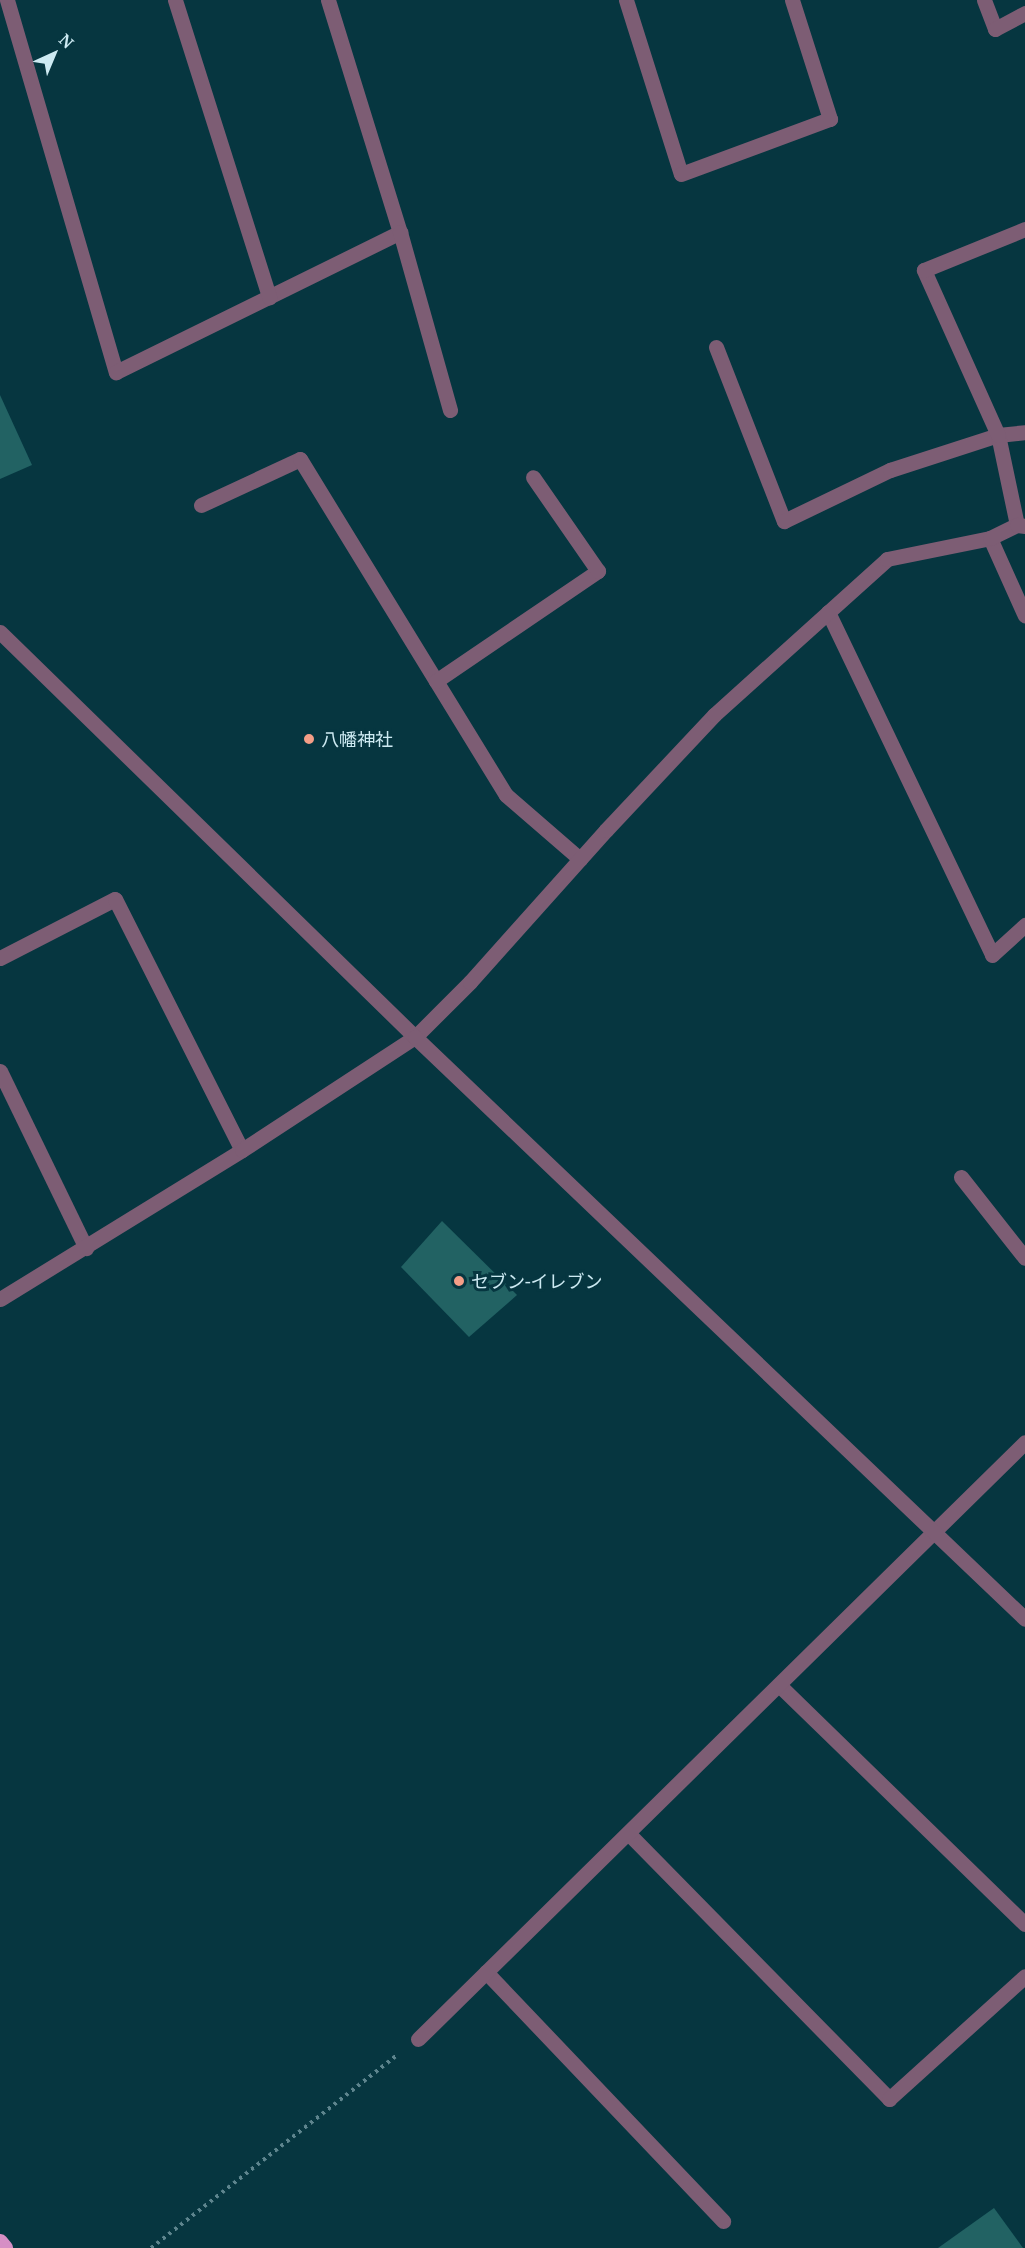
<!DOCTYPE html>
<meta charset="utf-8">
<style>
body{margin:0}
#map{position:relative;width:1025px;height:2248px;overflow:hidden;background:#063640;font-family:"Noto Serif","Noto Sans JP",serif}
div>[style]{position:absolute}
.building>*{inset:0;background:#226263}
.path>*{height:4px;margin-top:-2px;transform-origin:0;background:repeating-linear-gradient(90deg,#5e858e 0 3px,transparent 0 7.5px)}
.minor>*{height:15px;margin:-7.5px;padding:0 7.5px;transform-origin:7.5px;border-radius:7.5px;background:#7d5d74}
.tertiary>*{height:15px;margin:-7.5px;padding:0 7.5px;transform-origin:7.5px;border-radius:7.5px;background:#7d5d74}
.trunk>*{height:16px;margin:-8px;padding:0 8px;transform-origin:8px;border-radius:8px;background:#d68fc5}
.dots>*{width:16px;height:16px;translate:-50% -50%;box-sizing:border-box;border:3px solid #063640;border-radius:50%}
span{translate:-50% -50%;white-space:nowrap;text-align:center;line-height:1.15;-webkit-text-stroke:6px #063640;paint-order:stroke}
.poi-label{font-size:18px;color:#cdeaf2}
.left{translate:0 -50%;text-align:left}
.north{position:absolute;left:24px;top:24px;width:60px;height:60px;-webkit-text-stroke:4px #063640;paint-order:stroke;rotate:44deg;font-size:16px;font-weight:700;line-height:24px;text-align:center;color:#cdeaf2}
.north::after{content:'';display:block;margin:auto;width:21px;height:27px;background:#cdeaf2;clip-path:polygon(50% 0,100% 100%,50% 72%,0 100%)}
</style>
<div id="map">
<div class="building">
<div style="clip-path:polygon(0 395px,32px 465px,0 479px)"></div>
<div style="clip-path:polygon(442px 1221px,517px 1295px,469px 1337px,401px 1267px)"></div>
<div style="clip-path:polygon(994px 2208px,1023px 2248px,938px 2248px)"></div>
</div>
<div class="path">
<div style="left:151px;top:2248px;width:311px;rotate:-38.1deg"></div>
</div>
<div class="minor">
<div style="left:7px;top:0;width:388px;rotate:73.7deg"></div>
<div style="left:116px;top:372px;width:317px;rotate:-26.2deg"></div>
<div style="left:175px;top:0;width:312px;rotate:72.4deg"></div>
<div style="left:328px;top:0;width:243px;rotate:72.8deg"></div>
<div style="left:400px;top:232px;width:185px;rotate:74.3deg"></div>
<div style="left:626px;top:0;width:182px;rotate:72.5deg"></div>
<div style="left:681px;top:174px;width:159px;rotate:-20.3deg"></div>
<div style="left:830px;top:119px;width:125px;rotate:-107.7deg"></div>
<div style="left:984px;top:0;width:31px;rotate:69deg"></div>
<div style="left:995px;top:29px;width:34px;rotate:-28deg"></div>
<div style="left:716px;top:347px;width:187px;rotate:68.7deg"></div>
<div style="left:784px;top:521px;width:118px;rotate:-25.7deg"></div>
<div style="left:890px;top:470px;width:114px;rotate:-18deg"></div>
<div style="left:998px;top:435px;width:27px;rotate:-6deg"></div>
<div style="left:201px;top:505px;width:109px;rotate:-24.9deg"></div>
<div style="left:300px;top:459px;width:394px;rotate:58.5deg"></div>
<div style="left:506px;top:795px;width:98px;rotate:40.9deg"></div>
<div style="left:1017px;top:525px;width:92px;rotate:-101.9deg"></div>
<div style="left:998px;top:435px;width:181px;rotate:-114.2deg"></div>
<div style="left:924px;top:270px;width:109px;rotate:-22.1deg"></div>
<div style="left:990px;top:538px;width:85px;rotate:65.8deg"></div>
<div style="left:828px;top:612px;width:380px;rotate:64.4deg"></div>
<div style="left:992px;top:955px;width:45px;rotate:-42.3deg"></div>
<div style="left:436px;top:681px;width:196px;rotate:-34.2deg"></div>
<div style="left:598px;top:571px;width:114px;rotate:-124.7deg"></div>
<div style="left:0;top:958px;width:129px;rotate:-27.2deg"></div>
<div style="left:115px;top:899px;width:281px;rotate:63.2deg"></div>
<div style="left:0;top:1071px;width:197px;rotate:64.1deg"></div>
<div style="left:961px;top:1177px;width:103px;rotate:51.7deg"></div>
<div style="left:0;top:1299px;width:284px;rotate:-31.6deg"></div>
<div style="left:242px;top:1150px;width:207px;rotate:-33.2deg"></div>
<div style="left:415px;top:1037px;width:78px;rotate:-45deg"></div>
<div style="left:470px;top:982px;width:204px;rotate:-48.2deg"></div>
<div style="left:606px;top:830px;width:158px;rotate:-46.8deg"></div>
<div style="left:714px;top:715px;width:233px;rotate:-42deg"></div>
<div style="left:887px;top:559px;width:105px;rotate:-11.5deg"></div>
<div style="left:990px;top:538px;width:30px;rotate:-26deg"></div>
<div style="left:1017px;top:525px;width:8px;rotate:7deg"></div>
<div style="left:779px;top:1685px;width:343px;rotate:44.2deg"></div>
<div style="left:628px;top:1833px;width:373px;rotate:45.5deg"></div>
<div style="left:889px;top:2099px;width:183px;rotate:-42.1deg"></div>
<div style="left:486px;top:1972px;width:344px;rotate:46.4deg"></div>
<div style="left:418px;top:2039px;width:851px;rotate:-44.52deg"></div>
</div>
<div class="tertiary">
<div style="left:0;top:632px;width:580px;rotate:44.3deg"></div>
<div style="left:415px;top:1037px;width:843px;rotate:43.65deg"></div>
</div>
<div class="trunk">
<div style="left:0;top:2242px;width:8px;rotate:50deg"></div>
</div>
<div class="dots">
<div style="left:309px;top:739px;background:#f49e87"></div>
<div style="left:459px;top:1281px;background:#f49e87"></div>
</div>
<div class="poi-label">
<span class="left" style="left:321px;top:739px">八幡神社</span>
<span class="left" style="left:471px;top:1281px">セブン-イレブン</span>
</div>
<div class="north">N</div>
</div>
